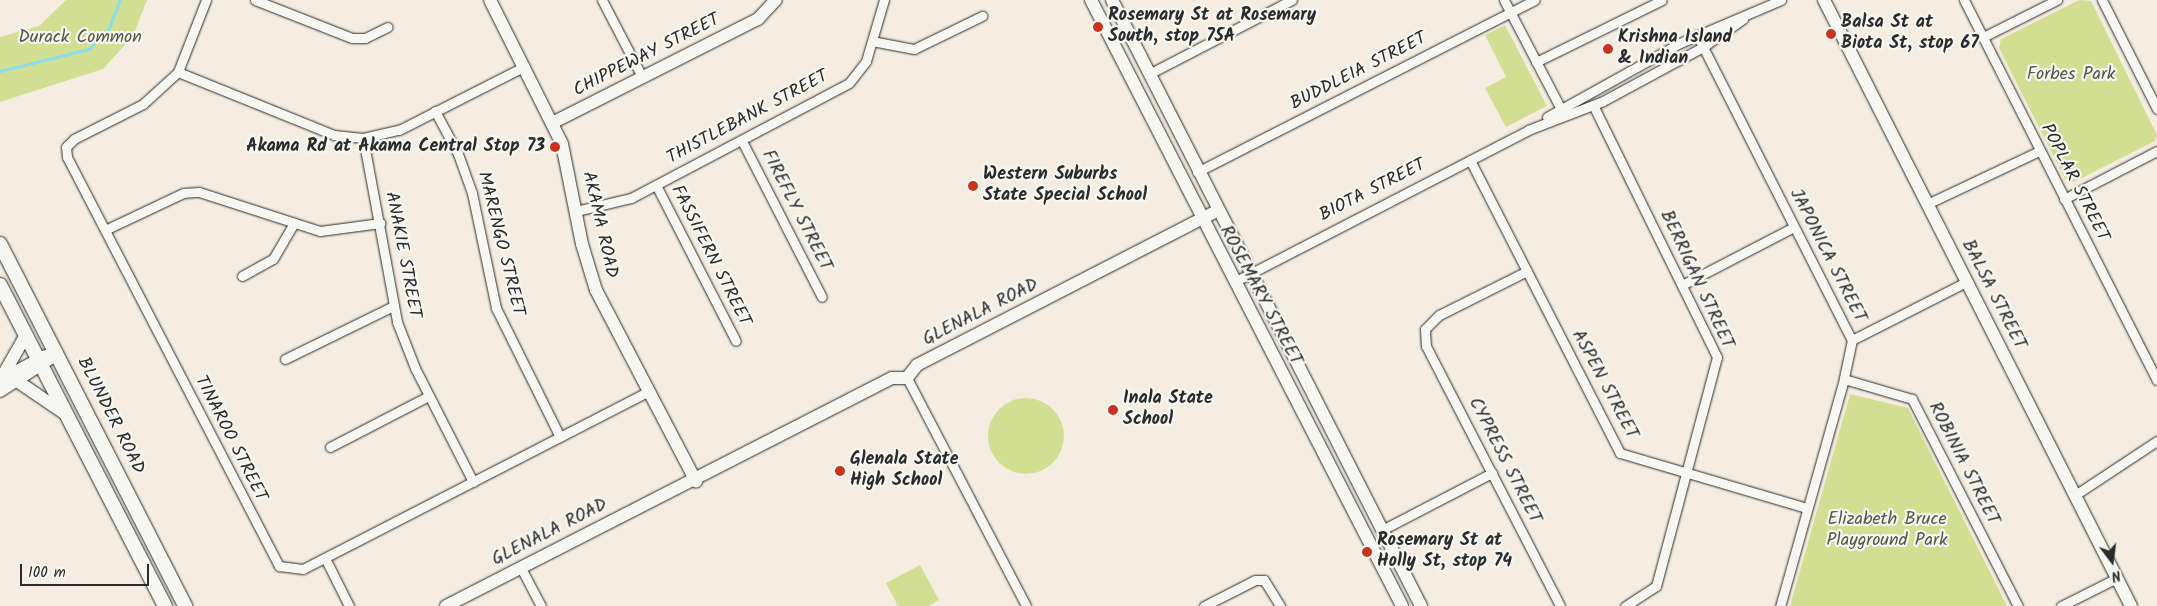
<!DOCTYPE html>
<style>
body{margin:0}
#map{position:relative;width:2157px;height:606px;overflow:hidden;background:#f5ede1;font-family:Kalam,sans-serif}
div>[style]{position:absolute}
.green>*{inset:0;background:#d2df92}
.round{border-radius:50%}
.stream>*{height:2.5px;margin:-1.25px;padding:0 1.25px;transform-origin:1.25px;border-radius:1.25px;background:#8ddcea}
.roads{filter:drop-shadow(0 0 1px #2b2b2b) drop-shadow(0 0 1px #2b2b2b)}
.street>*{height:9px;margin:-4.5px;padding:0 4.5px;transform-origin:4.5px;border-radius:4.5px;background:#f6f6f2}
.secondary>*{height:12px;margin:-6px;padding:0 6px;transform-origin:6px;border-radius:6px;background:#f6f6f2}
.primary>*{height:14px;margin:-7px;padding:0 7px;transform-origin:7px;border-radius:7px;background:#f6f6f2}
.dots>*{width:14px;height:14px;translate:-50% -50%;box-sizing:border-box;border:2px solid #f6f6f2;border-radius:50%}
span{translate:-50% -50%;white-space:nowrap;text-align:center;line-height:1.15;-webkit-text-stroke:4.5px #f6f6f2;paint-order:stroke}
.poi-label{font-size:18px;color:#2b2b2b;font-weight:700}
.left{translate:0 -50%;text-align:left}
.right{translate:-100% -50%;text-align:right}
.park-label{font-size:18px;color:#555845}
.street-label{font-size:18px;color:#2b2b2b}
.north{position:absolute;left:2087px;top:536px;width:50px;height:50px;-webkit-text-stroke:4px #f6f6f2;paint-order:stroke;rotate:165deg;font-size:14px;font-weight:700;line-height:20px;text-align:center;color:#2b2b2b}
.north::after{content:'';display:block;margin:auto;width:18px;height:22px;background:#2b2b2b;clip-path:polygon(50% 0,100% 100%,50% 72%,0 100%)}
.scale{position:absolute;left:20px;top:564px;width:129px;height:22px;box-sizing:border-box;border:2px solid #2b2b2b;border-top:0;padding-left:6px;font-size:15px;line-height:18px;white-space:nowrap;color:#2b2b2b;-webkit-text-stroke:4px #f6f6f2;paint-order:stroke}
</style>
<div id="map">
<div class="green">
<div style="clip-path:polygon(66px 0,147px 0,133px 36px,103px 69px,0 102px,0 37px,39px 26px)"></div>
<div style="clip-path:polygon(2079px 0,2091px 1px,2157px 135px,2155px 141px,2074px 182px,2065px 179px,1999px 48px,2001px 39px)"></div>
<div style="clip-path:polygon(1505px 25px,1547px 106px,1506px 127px,1485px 88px,1506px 77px,1485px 35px)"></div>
<div style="clip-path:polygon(1850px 394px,1908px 408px,2007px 606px,1790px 606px)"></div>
<div class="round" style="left:988px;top:398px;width:76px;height:76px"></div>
<div style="clip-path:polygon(920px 565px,939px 600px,929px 606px,898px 606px,886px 583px)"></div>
</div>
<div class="stream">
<div style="left:0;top:71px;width:92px;rotate:-13.9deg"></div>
<div style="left:89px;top:49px;width:29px;rotate:-46deg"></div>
<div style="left:109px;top:28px;width:30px;rotate:-69deg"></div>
</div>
<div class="roads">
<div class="street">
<div style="left:206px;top:0;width:77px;rotate:111.3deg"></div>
<div style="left:178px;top:72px;width:47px;rotate:137.6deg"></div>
<div style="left:143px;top:104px;width:77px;rotate:153.1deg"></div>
<div style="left:74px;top:139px;width:11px;rotate:135deg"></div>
<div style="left:66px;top:147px;width:10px;rotate:84deg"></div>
<div style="left:67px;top:157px;width:461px;rotate:62.6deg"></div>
<div style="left:279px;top:566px;width:24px;rotate:7deg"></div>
<div style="left:303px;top:569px;width:388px;rotate:-27.2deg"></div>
<div style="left:255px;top:0;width:104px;rotate:21.4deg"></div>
<div style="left:352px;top:38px;width:13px"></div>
<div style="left:365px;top:38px;width:25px;rotate:-26deg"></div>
<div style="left:602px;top:0;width:87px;rotate:62.5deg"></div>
<div style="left:1504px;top:0;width:127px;rotate:62.4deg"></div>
<div style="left:1964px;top:0;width:426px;rotate:63.1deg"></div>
<div style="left:2102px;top:0;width:122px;rotate:63.2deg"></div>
<div style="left:1697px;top:35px;width:342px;rotate:63.1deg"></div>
<div style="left:1852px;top:340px;width:40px;rotate:102deg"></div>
<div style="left:1844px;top:379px;width:236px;rotate:105.7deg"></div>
<div style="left:1983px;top:37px;width:83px;rotate:-26.6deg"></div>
<div style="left:872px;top:41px;width:43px;rotate:10.8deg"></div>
<div style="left:914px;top:49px;width:76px;rotate:-25.9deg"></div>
<div style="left:1536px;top:62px;width:140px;rotate:-26.2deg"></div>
<div style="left:178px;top:72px;width:168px;rotate:22deg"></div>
<div style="left:334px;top:135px;width:29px;rotate:6deg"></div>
<div style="left:363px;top:138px;width:37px;rotate:-13deg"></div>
<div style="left:399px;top:130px;width:141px;rotate:-26.9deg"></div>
<div style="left:1149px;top:74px;width:161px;rotate:-27.4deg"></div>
<div style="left:1593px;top:105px;width:281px;rotate:63.8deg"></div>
<div style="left:1717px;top:357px;width:237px;rotate:104.9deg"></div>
<div style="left:1656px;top:586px;width:37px;rotate:147deg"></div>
<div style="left:435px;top:111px;width:49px;rotate:61.9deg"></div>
<div style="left:458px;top:154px;width:41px;rotate:70.3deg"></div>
<div style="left:472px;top:193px;width:117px;rotate:78.2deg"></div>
<div style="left:496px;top:308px;width:144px;rotate:63.6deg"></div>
<div style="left:1547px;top:117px;width:152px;rotate:-29.1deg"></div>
<div style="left:1680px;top:43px;width:110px;rotate:-23.1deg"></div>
<div style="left:363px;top:138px;width:187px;rotate:79.5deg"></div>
<div style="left:397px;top:322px;width:49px;rotate:68.6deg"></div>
<div style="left:415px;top:368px;width:128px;rotate:63deg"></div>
<div style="left:742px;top:141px;width:175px;rotate:62.9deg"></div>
<div style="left:1470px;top:160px;width:329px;rotate:62.9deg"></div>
<div style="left:1620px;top:453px;width:195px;rotate:16.4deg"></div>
<div style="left:1197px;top:172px;width:379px;rotate:-27deg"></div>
<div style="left:656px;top:185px;width:175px;rotate:62.9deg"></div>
<div style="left:2064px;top:199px;width:105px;rotate:-27.3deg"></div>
<div style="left:1927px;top:204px;width:124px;rotate:-25.3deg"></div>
<div style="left:576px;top:211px;width:57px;rotate:-13.3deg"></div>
<div style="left:631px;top:198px;width:246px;rotate:-27.8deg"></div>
<div style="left:849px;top:83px;width:28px;rotate:-52deg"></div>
<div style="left:866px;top:61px;width:64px;rotate:-73.6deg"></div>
<div style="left:107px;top:229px;width:84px;rotate:-25.3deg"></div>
<div style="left:183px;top:193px;width:16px;rotate:-4deg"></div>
<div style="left:199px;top:192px;width:127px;rotate:17.9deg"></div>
<div style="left:320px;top:231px;width:61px;rotate:-7.6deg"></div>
<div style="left:1527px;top:271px;width:98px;rotate:153.4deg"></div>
<div style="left:1439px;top:315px;width:20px;rotate:135deg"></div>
<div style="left:1425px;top:329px;width:17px;rotate:87deg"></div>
<div style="left:1426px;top:346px;width:292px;rotate:62.7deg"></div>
<div style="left:242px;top:276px;width:35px;rotate:-29deg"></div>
<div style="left:273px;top:259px;width:42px;rotate:-59.7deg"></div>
<div style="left:1234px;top:282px;width:331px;rotate:-27.3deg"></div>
<div style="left:1528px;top:130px;width:80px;rotate:-21.1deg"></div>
<div style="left:1603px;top:101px;width:114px;rotate:-28.4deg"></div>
<div style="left:1703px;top:47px;width:49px;rotate:-35deg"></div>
<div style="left:1682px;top:285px;width:126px;rotate:-27.4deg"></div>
<div style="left:1852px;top:340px;width:128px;rotate:-27deg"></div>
<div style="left:285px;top:359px;width:120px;rotate:-26.1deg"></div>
<div style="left:907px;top:378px;width:257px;rotate:62.4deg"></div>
<div style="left:1844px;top:379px;width:71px;rotate:16.4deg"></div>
<div style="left:1912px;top:399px;width:233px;rotate:62.9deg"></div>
<div style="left:330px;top:447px;width:111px;rotate:-27.3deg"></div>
<div style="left:2075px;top:495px;width:98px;rotate:-33.4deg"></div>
<div style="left:1382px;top:530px;width:124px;rotate:-27.4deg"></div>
<div style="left:325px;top:558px;width:54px;rotate:63.4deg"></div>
<div style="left:521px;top:568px;width:43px;rotate:62.2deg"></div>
<div style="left:1204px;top:606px;width:57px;rotate:-27deg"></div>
<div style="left:1255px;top:580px;width:9px"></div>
<div style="left:1264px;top:580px;width:31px;rotate:58deg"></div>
<div style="left:2061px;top:606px;width:63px;rotate:-26.6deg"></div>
</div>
<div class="secondary">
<div style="left:490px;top:0;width:161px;rotate:63.4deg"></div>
<div style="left:562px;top:144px;width:102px;rotate:78.7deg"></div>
<div style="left:582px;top:244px;width:48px;rotate:73.1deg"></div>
<div style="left:596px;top:290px;width:216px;rotate:62.4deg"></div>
<div style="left:1091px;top:0;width:681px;rotate:62.83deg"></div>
<div style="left:1112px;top:0;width:680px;rotate:62.98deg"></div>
<div style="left:1824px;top:0;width:679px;rotate:63.13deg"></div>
<div style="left:554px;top:122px;width:229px;rotate:-26.8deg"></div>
<div style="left:758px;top:19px;width:26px;rotate:-47deg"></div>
<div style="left:2px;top:377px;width:48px;rotate:-60.3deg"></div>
<div style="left:0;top:380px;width:52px;rotate:-27.6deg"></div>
<div style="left:17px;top:381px;width:60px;rotate:34.2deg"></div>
<div style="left:0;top:391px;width:68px;rotate:-33deg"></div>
<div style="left:446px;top:606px;width:501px;rotate:-27.08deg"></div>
<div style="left:892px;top:378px;width:15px"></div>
<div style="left:907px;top:378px;width:16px;rotate:-52deg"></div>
<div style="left:917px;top:365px;width:337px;rotate:-27.2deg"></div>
</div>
<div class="primary">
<div style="left:0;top:244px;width:407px;rotate:62.9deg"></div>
<div style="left:0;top:285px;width:361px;rotate:62.8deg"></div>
</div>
</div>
<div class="dots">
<div style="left:1098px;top:27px;background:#c8321e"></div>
<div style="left:1831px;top:34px;background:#c8321e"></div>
<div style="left:1608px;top:49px;background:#c8321e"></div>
<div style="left:555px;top:147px;background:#c8321e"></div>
<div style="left:973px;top:186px;background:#c8321e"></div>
<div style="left:1113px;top:410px;background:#c8321e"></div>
<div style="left:840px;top:471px;background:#c8321e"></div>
<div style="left:1367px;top:552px;background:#c8321e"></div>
</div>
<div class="poi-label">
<span class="left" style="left:1108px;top:27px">Rosemary St at Rosemary<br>South, stop 75A</span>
<span class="left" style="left:1841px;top:34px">Balsa St at<br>Biota St, stop 67</span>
<span class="left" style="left:1618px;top:49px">Krishna Island<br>&amp; Indian</span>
<span class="right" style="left:545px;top:147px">Akama Rd at Akama Central Stop 73</span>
<span class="left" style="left:983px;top:186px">Western Suburbs<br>State Special School</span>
<span class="left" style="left:1123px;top:410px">Inala State<br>School</span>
<span class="left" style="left:850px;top:471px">Glenala State<br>High School</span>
<span class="left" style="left:1377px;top:552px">Rosemary St at<br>Holly St, stop 74</span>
</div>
<div class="park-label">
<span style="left:80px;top:38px">Durack Common</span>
<span style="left:2071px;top:75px">Forbes Park</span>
<span style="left:1887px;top:531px">Elizabeth Bruce<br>Playground Park</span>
</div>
<div class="street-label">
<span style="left:647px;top:56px;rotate:-27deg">CHIPPEWAY STREET</span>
<span style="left:1359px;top:72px;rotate:-27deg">BUDDLEIA STREET</span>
<span style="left:748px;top:118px;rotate:-28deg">THISTLEBANK STREET</span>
<span style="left:2074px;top:183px;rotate:63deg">POPLAR STREET</span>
<span style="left:1373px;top:191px;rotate:-27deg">BIOTA STREET</span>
<span style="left:796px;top:211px;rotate:63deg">FIREFLY STREET</span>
<span style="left:599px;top:225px;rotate:77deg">AKAMA ROAD</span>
<span style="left:500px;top:244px;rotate:76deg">MARENGO STREET</span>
<span style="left:402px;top:255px;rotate:79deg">ANAKIE STREET</span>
<span style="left:710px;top:256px;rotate:63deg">FASSIFERN STREET</span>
<span style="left:1827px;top:256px;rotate:63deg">JAPONICA STREET</span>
<span style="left:1696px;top:280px;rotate:65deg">BERRIGAN STREET</span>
<span style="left:1993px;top:295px;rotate:63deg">BALSA STREET</span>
<span style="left:1260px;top:296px;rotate:62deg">ROSEMARY STREET</span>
<span style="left:981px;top:313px;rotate:-27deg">GLENALA ROAD</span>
<span style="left:1604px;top:385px;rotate:62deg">ASPEN STREET</span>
<span style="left:110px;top:416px;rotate:63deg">BLUNDER ROAD</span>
<span style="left:230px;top:439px;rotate:63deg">TINAROO STREET</span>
<span style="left:1504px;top:461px;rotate:63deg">CYPRESS STREET</span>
<span style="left:1963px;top:464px;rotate:63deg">ROBINIA STREET</span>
<span style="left:550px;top:533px;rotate:-27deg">GLENALA ROAD</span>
</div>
<div class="north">N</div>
<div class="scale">100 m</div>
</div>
